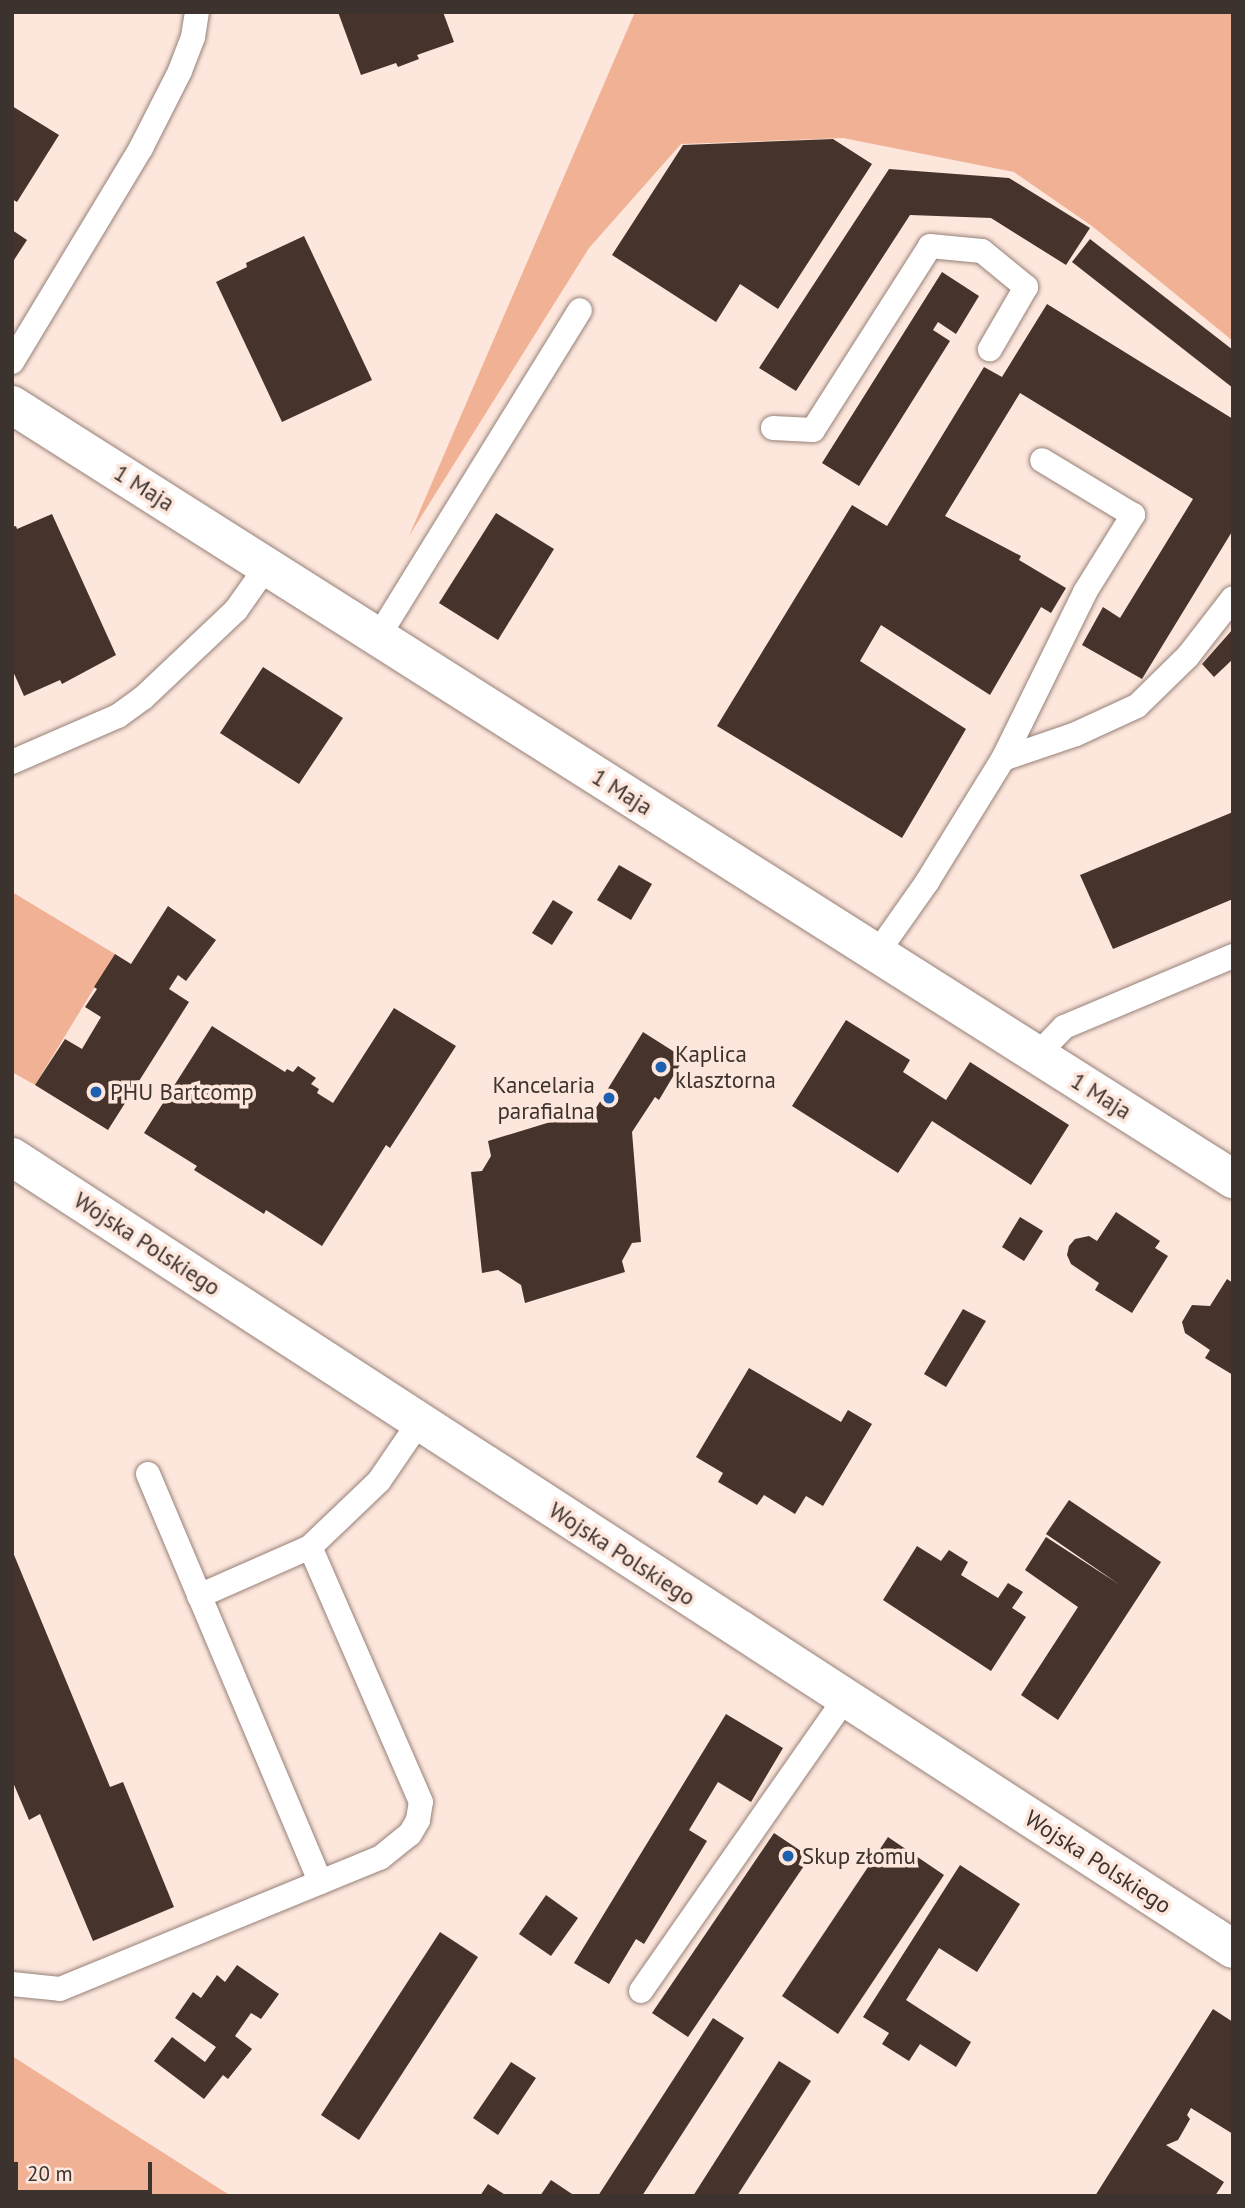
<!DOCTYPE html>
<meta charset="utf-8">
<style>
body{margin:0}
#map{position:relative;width:1245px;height:2208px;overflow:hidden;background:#fde6dc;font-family:"PT Sans",sans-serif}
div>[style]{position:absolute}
.green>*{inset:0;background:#f0b194}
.building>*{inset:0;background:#46342c}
.roads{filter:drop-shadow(0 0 2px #968178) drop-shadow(0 0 2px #968178)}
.service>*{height:24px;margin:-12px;padding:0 12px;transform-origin:12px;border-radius:12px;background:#fff}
.minor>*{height:38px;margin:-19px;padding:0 19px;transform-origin:19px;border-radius:19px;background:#fff}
.dots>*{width:19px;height:19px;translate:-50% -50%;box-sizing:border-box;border:4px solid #fde6dc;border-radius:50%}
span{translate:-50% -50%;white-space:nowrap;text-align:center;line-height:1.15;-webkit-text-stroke:7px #fde6dc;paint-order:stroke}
.street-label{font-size:23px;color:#3c332f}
.poi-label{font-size:23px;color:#3c332f}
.left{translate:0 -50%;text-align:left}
.right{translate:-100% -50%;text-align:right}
.frame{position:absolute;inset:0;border:14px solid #3c332f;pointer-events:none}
.scale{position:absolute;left:14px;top:2162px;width:138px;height:32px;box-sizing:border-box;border:4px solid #3c332f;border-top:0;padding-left:9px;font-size:21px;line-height:24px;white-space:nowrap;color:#3c332f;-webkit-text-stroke:5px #fde6dc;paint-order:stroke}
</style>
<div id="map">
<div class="green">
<div style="clip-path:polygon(635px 12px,1233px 12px,1233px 341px,1092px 226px,1014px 172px,843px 138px,681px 144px,589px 248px,409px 536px)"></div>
<div style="clip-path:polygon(12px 892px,115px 954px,35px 1085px,12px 1072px)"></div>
<div style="clip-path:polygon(12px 2056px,231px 2196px,12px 2196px)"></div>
</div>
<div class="building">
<div style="clip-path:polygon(338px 12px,443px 12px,454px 42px,417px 55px,419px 59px,398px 67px,396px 63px,361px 75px)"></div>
<div style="clip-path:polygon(12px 106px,59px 135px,17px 202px,12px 199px)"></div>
<div style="clip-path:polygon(833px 139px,872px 164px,778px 309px,740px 284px,716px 322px,612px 255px,683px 145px)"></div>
<div style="clip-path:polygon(889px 169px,1009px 178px,1090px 228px,1066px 265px,991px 218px,910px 215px,796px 391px,759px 368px)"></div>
<div style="clip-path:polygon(12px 230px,27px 240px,12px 263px)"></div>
<div style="clip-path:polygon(304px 236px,372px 380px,282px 422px,216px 282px,247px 267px,246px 263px)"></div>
<div style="clip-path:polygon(1090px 239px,1233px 350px,1233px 388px,1072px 262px)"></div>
<div style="clip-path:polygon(942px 272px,979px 296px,956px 334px,938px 322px,933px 330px,950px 341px,859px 486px,822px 463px)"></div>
<div style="clip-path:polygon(1047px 304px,1233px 419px,1233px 530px,1142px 679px,1082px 645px,1103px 607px,1120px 618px,1193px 499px,1020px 393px,945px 516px,1021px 556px,1019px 560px,1066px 588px,1051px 613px,1041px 607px,990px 695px,881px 625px,860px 661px,966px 729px,902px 838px,717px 726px,852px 505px,887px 526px,984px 367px,1002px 377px)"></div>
<div style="clip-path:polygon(496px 513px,554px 549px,498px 640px,439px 603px)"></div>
<div style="clip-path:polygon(52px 514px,116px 655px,62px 684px,60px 680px,24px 696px,12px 669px,12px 527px,16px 526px,17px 529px)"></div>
<div style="clip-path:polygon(1233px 629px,1233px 659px,1214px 677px,1202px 664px)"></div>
<div style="clip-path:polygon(263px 667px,343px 718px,299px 784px,220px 733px)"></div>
<div style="clip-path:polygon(1233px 812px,1233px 899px,1113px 949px,1080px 875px)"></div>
<div style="clip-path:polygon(619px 865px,652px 884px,631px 920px,597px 900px)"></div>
<div style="clip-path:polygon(553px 900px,573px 912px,552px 945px,532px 933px)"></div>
<div style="clip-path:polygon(168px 906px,216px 940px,186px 981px,178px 975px,169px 989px,189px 1002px,108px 1130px,35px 1085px,65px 1039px,82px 1049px,101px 1017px,85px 1007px,97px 989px,94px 987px,115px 954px,131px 964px)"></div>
<div style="clip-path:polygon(394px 1008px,456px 1046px,390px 1148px,386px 1145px,322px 1246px,266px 1210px,264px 1214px,194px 1170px,197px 1166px,144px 1133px,212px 1026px,285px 1072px,287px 1069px,293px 1072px,298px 1066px,316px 1078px,311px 1084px,319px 1089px,317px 1093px,333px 1103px)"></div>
<div style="clip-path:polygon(846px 1020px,910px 1060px,903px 1072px,946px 1100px,970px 1062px,1069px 1125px,1031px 1185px,932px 1121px,898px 1173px,792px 1106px)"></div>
<div style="clip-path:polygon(643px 1032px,684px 1058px,659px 1100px,655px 1097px,632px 1132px,641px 1242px,632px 1243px,622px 1261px,625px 1272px,525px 1303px,521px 1285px,498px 1270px,482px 1273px,471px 1172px,482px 1171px,491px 1156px,488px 1141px,596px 1108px)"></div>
<div style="clip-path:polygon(1116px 1212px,1160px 1241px,1155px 1248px,1168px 1256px,1132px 1313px,1095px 1290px,1099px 1283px,1071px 1264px,1067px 1255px,1069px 1246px,1075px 1239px,1089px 1236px,1097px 1241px)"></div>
<div style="clip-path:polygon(1020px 1217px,1043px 1231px,1024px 1261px,1002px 1247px)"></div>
<div style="clip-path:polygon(1227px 1279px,1233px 1283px,1233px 1375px,1205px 1358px,1210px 1350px,1185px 1333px,1182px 1322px,1192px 1305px,1210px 1306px)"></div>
<div style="clip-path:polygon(963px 1309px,986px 1321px,946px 1387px,924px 1374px)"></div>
<div style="clip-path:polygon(749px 1368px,841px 1422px,848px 1410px,872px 1424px,823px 1506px,806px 1496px,795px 1514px,764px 1495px,757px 1505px,718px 1482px,723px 1473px,696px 1457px)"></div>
<div style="clip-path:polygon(1069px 1500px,1161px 1562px,1058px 1720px,1021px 1695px,1078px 1607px,1025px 1570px,1046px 1537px,1120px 1585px,1046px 1534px)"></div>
<div style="clip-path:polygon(917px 1546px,941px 1561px,949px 1550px,968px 1562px,961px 1575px,998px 1598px,1008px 1583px,1023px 1592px,1012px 1608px,1026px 1617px,991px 1671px,883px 1600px)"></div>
<div style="clip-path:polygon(12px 1550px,110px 1787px,123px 1782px,174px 1907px,93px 1941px,40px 1814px,29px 1820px,12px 1780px)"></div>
<div style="clip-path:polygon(726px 1714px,783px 1748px,751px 1802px,718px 1782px,689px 1830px,707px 1841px,644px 1944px,636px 1939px,609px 1984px,574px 1963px)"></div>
<div style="clip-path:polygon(774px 1833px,810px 1857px,688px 2037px,652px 2013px)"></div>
<div style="clip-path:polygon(888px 1837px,944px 1875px,838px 2034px,782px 1996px)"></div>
<div style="clip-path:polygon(960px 1865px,1020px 1904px,977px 1972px,939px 1948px,906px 2000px,971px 2042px,956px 2067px,920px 2044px,909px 2061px,882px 2044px,889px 2033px,863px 2017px)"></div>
<div style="clip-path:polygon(546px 1895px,578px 1918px,551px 1956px,519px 1934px)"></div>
<div style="clip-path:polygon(440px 1932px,478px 1957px,359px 2140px,321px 2115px)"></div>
<div style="clip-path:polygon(237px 1965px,279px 1994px,261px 2019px,251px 2013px,235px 2036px,252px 2049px,228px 2079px,223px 2075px,204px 2099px,154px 2061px,172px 2037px,205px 2062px,216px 2047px,175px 2018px,193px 1992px,201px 1998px,217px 1975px,225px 1982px)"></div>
<div style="clip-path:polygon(1213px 2009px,1233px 2022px,1233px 2134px,1191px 2108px,1187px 2115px,1190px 2119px,1178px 2140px,1166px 2145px,1224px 2182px,1215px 2196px,1095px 2196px)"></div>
<div style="clip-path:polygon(713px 2018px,744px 2038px,642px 2196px,598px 2196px)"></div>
<div style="clip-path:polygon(779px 2061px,811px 2081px,737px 2196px,693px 2196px)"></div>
<div style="clip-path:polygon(511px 2062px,536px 2078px,498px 2135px,473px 2118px)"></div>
<div style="clip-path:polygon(551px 2180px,575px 2196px,540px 2196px)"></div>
<div style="clip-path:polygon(488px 2184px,507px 2196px,480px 2196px)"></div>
</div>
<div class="roads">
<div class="service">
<div style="left:12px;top:362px;width:250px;rotate:-58.9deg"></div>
<div style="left:141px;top:148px;width:86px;rotate:-63.1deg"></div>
<div style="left:180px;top:71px;width:36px;rotate:-69deg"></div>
<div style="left:193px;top:37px;width:25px;rotate:-81deg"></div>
<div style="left:773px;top:428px;width:40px;rotate:2.9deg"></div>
<div style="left:813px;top:430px;width:218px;rotate:-57.5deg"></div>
<div style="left:930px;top:246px;width:52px;rotate:5.5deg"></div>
<div style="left:982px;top:251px;width:57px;rotate:39.3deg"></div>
<div style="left:1026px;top:287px;width:72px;rotate:120.1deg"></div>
<div style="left:378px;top:637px;width:384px;rotate:-58.3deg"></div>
<div style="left:1003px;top:759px;width:186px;rotate:-63.8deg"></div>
<div style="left:1085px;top:592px;width:91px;rotate:-58.1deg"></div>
<div style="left:1133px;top:515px;width:106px;rotate:-148.9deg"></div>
<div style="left:12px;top:762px;width:116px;rotate:-23.5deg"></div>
<div style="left:118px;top:716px;width:31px;rotate:-36deg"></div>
<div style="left:143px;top:698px;width:128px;rotate:-43.4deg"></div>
<div style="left:236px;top:610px;width:54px;rotate:-54.8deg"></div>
<div style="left:877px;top:953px;width:87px;rotate:-54.8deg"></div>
<div style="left:927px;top:882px;width:145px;rotate:-58.3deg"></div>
<div style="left:1003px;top:759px;width:77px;rotate:-18.9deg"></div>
<div style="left:1076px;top:734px;width:67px;rotate:-24.7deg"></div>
<div style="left:1137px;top:706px;width:71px;rotate:-44.4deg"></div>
<div style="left:1188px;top:656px;width:73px;rotate:-52.2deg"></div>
<div style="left:1037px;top:1055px;width:39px;rotate:-46deg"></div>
<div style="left:1064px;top:1027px;width:183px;rotate:-22.8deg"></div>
<div style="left:148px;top:1474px;width:443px;rotate:67.1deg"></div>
<div style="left:199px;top:1596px;width:121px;rotate:-23.8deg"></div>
<div style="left:310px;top:1547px;width:95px;rotate:-43.7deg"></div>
<div style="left:379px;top:1481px;width:73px;rotate:-55.7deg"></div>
<div style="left:12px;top:1984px;width:48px;rotate:5.9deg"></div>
<div style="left:60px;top:1989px;width:346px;rotate:-22.3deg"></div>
<div style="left:380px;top:1858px;width:38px;rotate:-39deg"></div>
<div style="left:410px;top:1834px;width:16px;rotate:-60deg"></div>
<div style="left:418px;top:1820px;width:18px;rotate:-81deg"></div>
<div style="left:421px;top:1802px;width:278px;rotate:-113.5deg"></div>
<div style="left:641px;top:1991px;width:356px;rotate:-55.1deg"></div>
</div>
<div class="minor">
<div style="left:12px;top:405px;width:1446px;rotate:32.37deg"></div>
<div style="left:12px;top:1157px;width:1455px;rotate:32.97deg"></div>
</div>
</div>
<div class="dots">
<div style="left:661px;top:1067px;background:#1d60b0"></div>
<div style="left:96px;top:1092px;background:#1d60b0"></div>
<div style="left:609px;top:1098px;background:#1d60b0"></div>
<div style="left:788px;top:1856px;background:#1d60b0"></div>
</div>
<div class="street-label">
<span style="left:144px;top:488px;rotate:32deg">1 Maja</span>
<span style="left:622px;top:792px;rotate:32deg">1 Maja</span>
<span style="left:1101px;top:1096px;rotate:32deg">1 Maja</span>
<span style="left:147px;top:1244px;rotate:33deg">Wojska Polskiego</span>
<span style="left:622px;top:1554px;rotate:33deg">Wojska Polskiego</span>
<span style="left:1098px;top:1862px;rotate:33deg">Wojska Polskiego</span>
</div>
<div class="poi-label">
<span class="left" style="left:675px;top:1067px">Kaplica<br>klasztorna</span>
<span class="right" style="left:595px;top:1098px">Kancelaria<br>parafialna</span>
<span class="left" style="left:110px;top:1092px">PHU Bartcomp</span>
<span class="left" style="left:802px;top:1856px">Skup złomu</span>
</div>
<div class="frame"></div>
<div class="scale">20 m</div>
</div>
